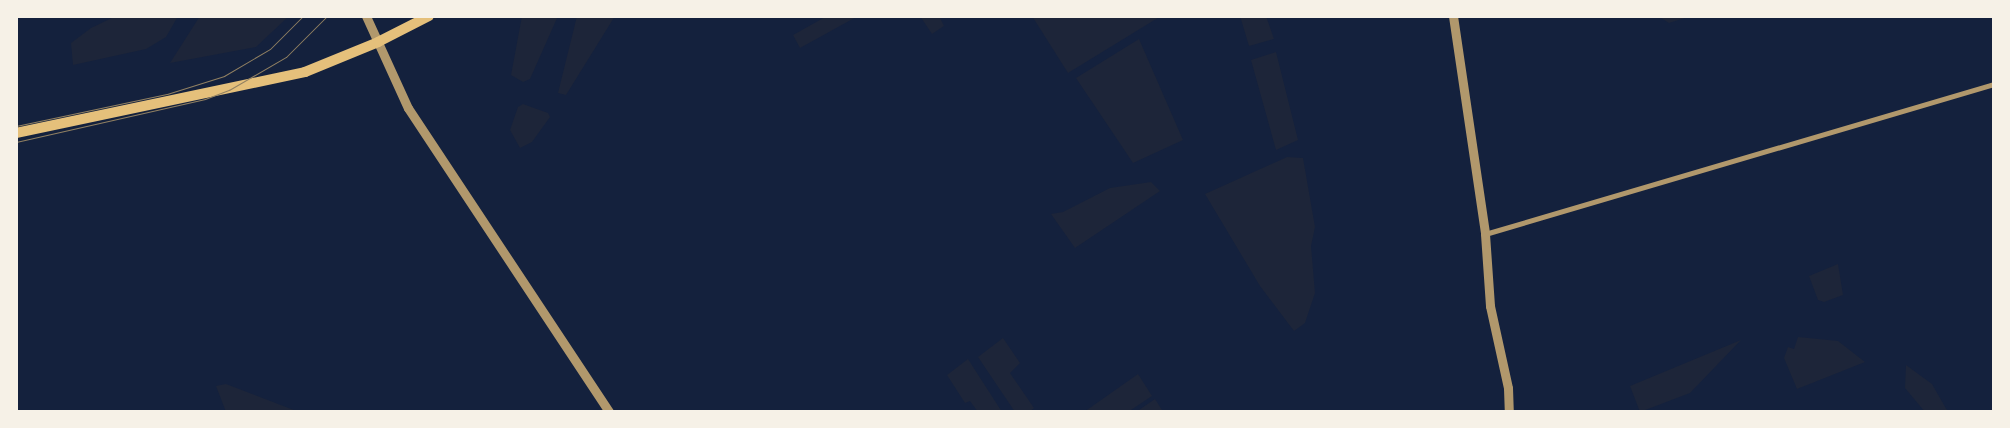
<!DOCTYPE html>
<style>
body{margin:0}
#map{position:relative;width:2010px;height:428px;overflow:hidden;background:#14213d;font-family:"Nunito Sans",sans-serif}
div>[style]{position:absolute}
.green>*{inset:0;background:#1d2539}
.minor>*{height:5px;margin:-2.5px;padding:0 2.5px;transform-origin:2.5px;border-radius:2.5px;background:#b1986c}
.tertiary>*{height:9px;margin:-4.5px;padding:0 4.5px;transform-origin:4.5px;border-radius:4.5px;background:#b1986c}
.secondary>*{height:10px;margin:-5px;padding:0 5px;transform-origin:5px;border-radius:5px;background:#e5c07b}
.tram>*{height:1px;margin:-0.5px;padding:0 0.5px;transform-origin:0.5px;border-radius:0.5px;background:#918062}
span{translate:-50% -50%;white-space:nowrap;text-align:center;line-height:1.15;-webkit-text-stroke:4.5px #f6f1e7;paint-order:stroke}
.frame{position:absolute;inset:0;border:18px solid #f6f1e7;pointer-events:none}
</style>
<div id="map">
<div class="green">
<div style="clip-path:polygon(116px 16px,177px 18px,166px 37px,146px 49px,73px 65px,71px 43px,91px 28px)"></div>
<div style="clip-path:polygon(200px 16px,289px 16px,256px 47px,170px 63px)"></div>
<div style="clip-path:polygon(522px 16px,558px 16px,530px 79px,523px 82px,511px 75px)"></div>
<div style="clip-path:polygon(577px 16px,615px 16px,566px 95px,558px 93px)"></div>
<div style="clip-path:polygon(827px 16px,858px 16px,800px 48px,793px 35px)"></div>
<div style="clip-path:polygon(920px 16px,939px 16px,944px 26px,932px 34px)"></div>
<div style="clip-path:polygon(1032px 16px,1161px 16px,1068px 73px)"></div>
<div style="clip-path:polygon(1240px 16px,1266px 16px,1274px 39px,1249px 46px)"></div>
<div style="clip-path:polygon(1658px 16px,1691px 16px,1669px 23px)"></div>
<div style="clip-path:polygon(1139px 39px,1183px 140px,1133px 163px,1076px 78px)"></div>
<div style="clip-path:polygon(1276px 52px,1298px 140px,1276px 150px,1251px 60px)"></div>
<div style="clip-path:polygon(523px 104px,548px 113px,550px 117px,532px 142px,520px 148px,510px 130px,518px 107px)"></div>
<div style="clip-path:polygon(1287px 157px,1303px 158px,1315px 227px,1311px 246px,1315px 293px,1305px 323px,1294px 331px,1260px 286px,1205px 194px)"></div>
<div style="clip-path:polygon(1151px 182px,1160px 191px,1075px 248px,1051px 214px,1063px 212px,1110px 188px)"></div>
<div style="clip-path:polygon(1838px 264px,1843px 295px,1824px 302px,1818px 300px,1809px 276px)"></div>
<div style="clip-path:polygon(1798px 337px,1838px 341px,1865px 362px,1797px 389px,1784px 358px,1788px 347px,1794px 349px)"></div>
<div style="clip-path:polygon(1003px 338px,1020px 363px,1010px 373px,1034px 408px,1029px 412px,1015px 412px,978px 357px)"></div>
<div style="clip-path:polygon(1741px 340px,1690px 393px,1640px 412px,1630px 386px)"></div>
<div style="clip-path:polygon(968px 359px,1002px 412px,978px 412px,970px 401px,965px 403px,947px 375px)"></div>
<div style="clip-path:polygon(1906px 365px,1932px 384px,1948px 412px,1925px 412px,1905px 388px)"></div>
<div style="clip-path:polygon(1138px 374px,1152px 396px,1128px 412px,1084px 412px)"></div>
<div style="clip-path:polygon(226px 384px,299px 412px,226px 412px,216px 386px)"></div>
<div style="clip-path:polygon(1155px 399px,1162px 410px,1136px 412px)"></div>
</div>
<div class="minor">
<div style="left:1485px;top:234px;width:531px;rotate:-16.42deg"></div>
</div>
<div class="tertiary">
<div style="left:366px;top:16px;width:101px;rotate:65.5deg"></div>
<div style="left:408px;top:108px;width:364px;rotate:56.5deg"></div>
<div style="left:1453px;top:16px;width:220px;rotate:81.6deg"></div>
<div style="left:1485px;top:234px;width:72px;rotate:86deg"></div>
<div style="left:1490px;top:306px;width:84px;rotate:77.6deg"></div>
<div style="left:1508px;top:388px;width:24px;rotate:88deg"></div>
</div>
<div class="secondary">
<div style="left:16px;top:133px;width:295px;rotate:-11.9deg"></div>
<div style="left:305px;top:72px;width:79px;rotate:-22.3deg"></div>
<div style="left:378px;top:42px;width:57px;rotate:-27deg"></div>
</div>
<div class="tram">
<div style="left:16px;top:126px;width:154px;rotate:-12deg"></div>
<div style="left:167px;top:94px;width:60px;rotate:-17.5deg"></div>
<div style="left:224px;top:76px;width:53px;rotate:-30.4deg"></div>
<div style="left:270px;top:49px;width:47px;rotate:-45deg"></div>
<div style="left:16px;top:142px;width:194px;rotate:-12.8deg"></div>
<div style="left:205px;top:99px;width:26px;rotate:-21deg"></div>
<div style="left:229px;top:90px;width:66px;rotate:-30.1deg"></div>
<div style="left:286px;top:57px;width:58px;rotate:-45deg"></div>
</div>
<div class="frame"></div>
</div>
